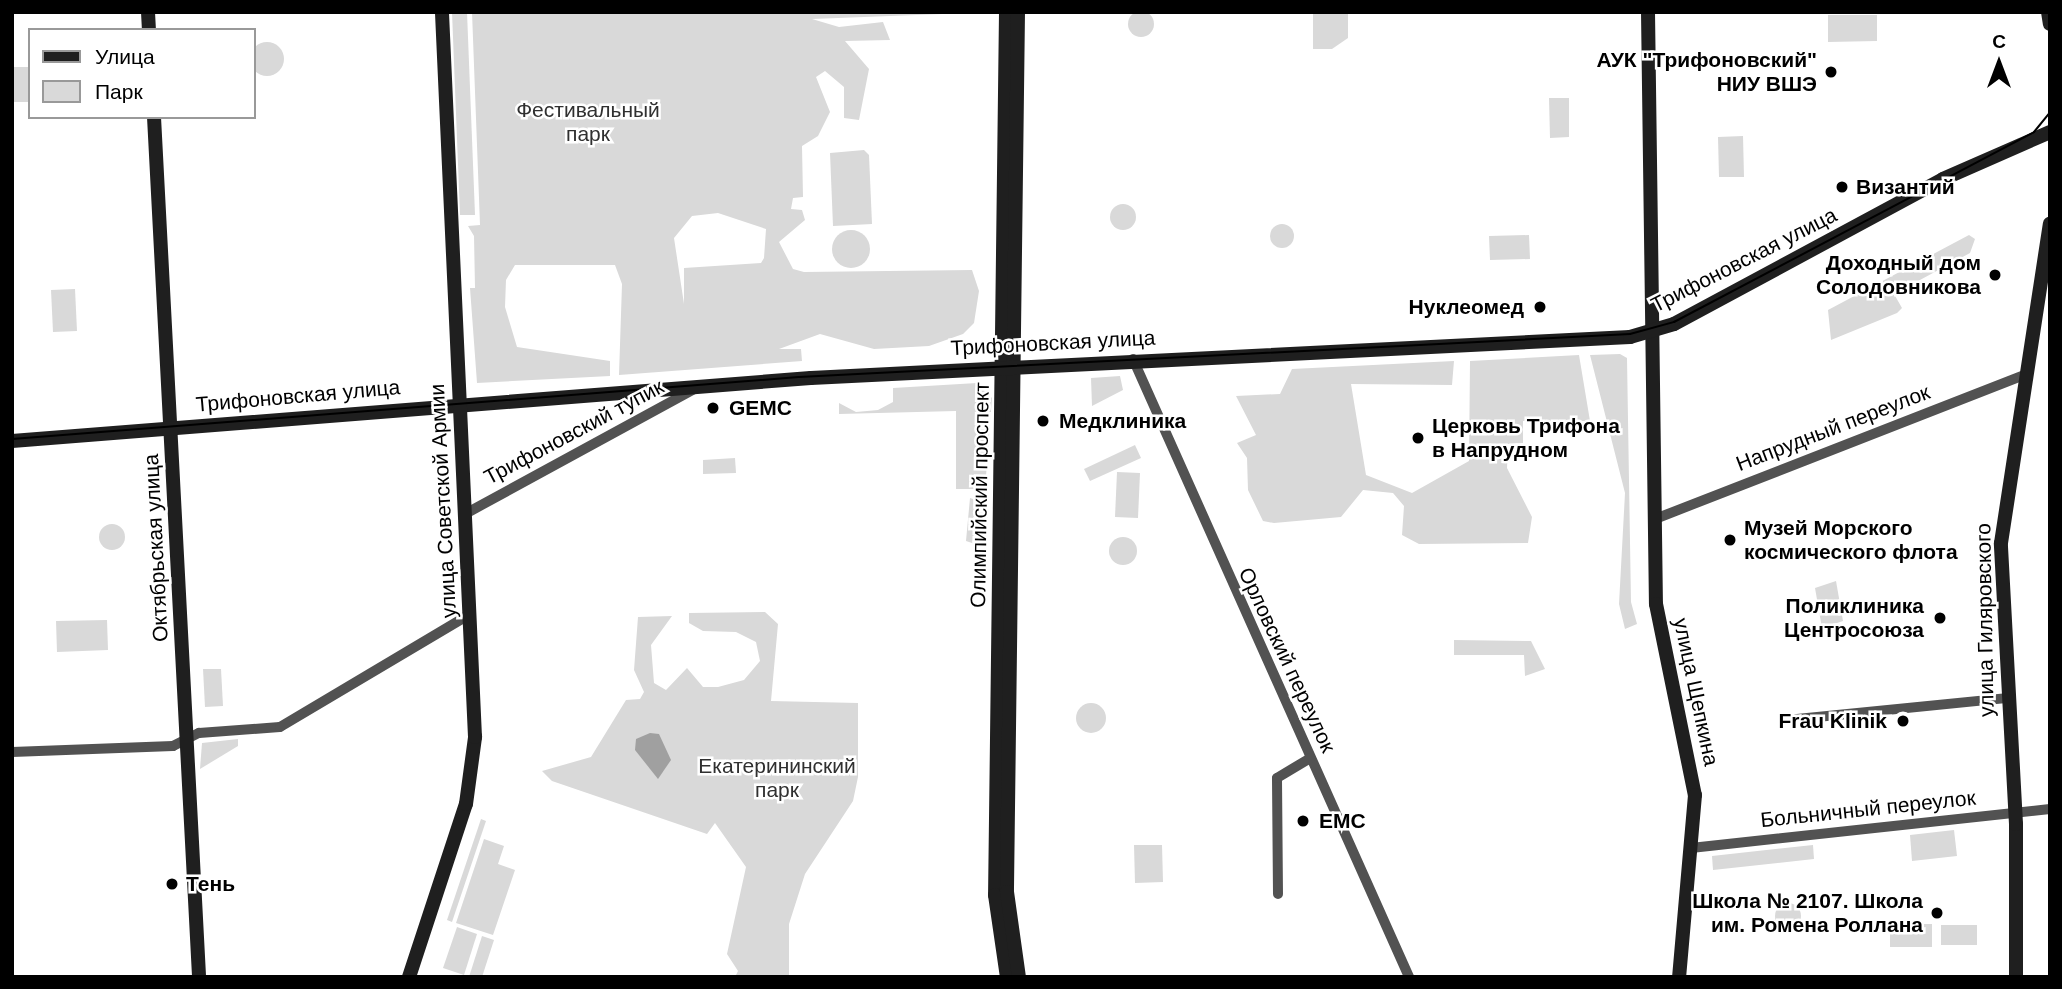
<!DOCTYPE html>
<meta charset="utf-8">
<style>
body{margin:0}
#map{position:relative;width:2062px;height:989px;overflow:hidden;background:#fff;font-family:Helvetica,sans-serif}
div>[style]{position:absolute}
.green>*{inset:0;background:#d9d9d9}
.round{border-radius:50%}
.water>*{inset:0;background:#a0a0a0}
.street>*{height:10px;margin:-5px;padding:0 5px;transform-origin:5px;border-radius:5px;background:#525252}
.secondary>*{height:14px;margin:-7px;padding:0 7px;transform-origin:7px;border-radius:7px;background:#1f1f1f}
.tram>*{height:2px;margin:-1px;padding:0 1px;transform-origin:1px;border-radius:1px;background:#000}
.dots>*{width:19px;height:19px;translate:-50% -50%;box-sizing:border-box;border:4px solid #fff;border-radius:50%}
span{translate:-50% -50%;white-space:nowrap;text-align:center;line-height:1.15;-webkit-text-stroke:5px #fff;paint-order:stroke}
.poi-label{font-size:21px;color:#000;font-weight:700}
.right{translate:-100% -50%;text-align:right}
.left{translate:0 -50%;text-align:left}
.park-label{font-size:21px;color:#303030}
.street-label{font-size:21px;color:#000}
.frame{position:absolute;inset:0;border:14px solid #000;pointer-events:none}
.legend{position:absolute;left:28px;top:28px;width:228px;height:91px;box-sizing:border-box;background:#fff;border:2px solid #999;margin:0;padding:9px 12px;list-style:none;font-size:21px;color:#000}
.legend li{display:flex;align-items:center;gap:14px;height:35px}
.legend b{width:35px;border:2px solid #999}
.north{position:absolute;left:1964px;top:28px;width:70px;height:70px;-webkit-text-stroke:5px #fff;paint-order:stroke;rotate:0deg;font-size:19px;font-weight:700;line-height:28px;text-align:center;color:#000}
.north::after{content:'';display:block;margin:auto;width:24px;height:32px;background:#000;clip-path:polygon(50% 0,100% 100%,50% 72%,0 100%)}
</style>
<div id="map">
<div class="green">
<div class="round" style="left:1128px;top:11px;width:26px;height:26px"></div>
<div style="clip-path:polygon(452px 12px,467px 12px,475px 215px,460px 215px)"></div>
<div style="clip-path:polygon(evenodd,472px 12px,995px 12px,812px 19px,839px 27px,883px 22px,890px 40px,845px 41px,869px 69px,859px 120px,844px 118px,844px 87px,825px 71px,816px 77px,830px 112px,818px 136px,802px 146px,803px 197px,793px 198px,791px 209px,802px 210px,805px 220px,779px 242px,793px 269px,804px 272px,972px 270px,979px 291px,974px 323px,963px 334px,929px 346px,874px 349px,820px 334px,779px 349px,801px 349px,802px 361px,619px 375px,622px 284px,615px 265px,515px 265px,506px 280px,505px 307px,517px 347px,610px 361px,610px 376px,477px 383px,470px 288px,475px 288px,474px 236px,468px 226px,480px 225px,472px 12px,718px 213px,766px 229px,764px 258px,761px 263px,684px 268px,684px 304px,674px 238px,692px 216px,718px 213px)"></div>
<div style="clip-path:polygon(1313px 12px,1348px 12px,1348px 38px,1332px 49px,1313px 49px)"></div>
<div style="clip-path:polygon(1828px 15px,1877px 15px,1877px 41px,1828px 42px)"></div>
<div class="round" style="left:250px;top:42px;width:34px;height:34px"></div>
<div style="clip-path:polygon(13px 67px,30px 67px,30px 102px,13px 102px)"></div>
<div style="clip-path:polygon(1549px 98px,1569px 98px,1569px 137px,1550px 138px)"></div>
<div style="clip-path:polygon(1743px 136px,1744px 177px,1719px 177px,1718px 137px)"></div>
<div style="clip-path:polygon(864px 150px,869px 155px,872px 224px,833px 226px,830px 153px)"></div>
<div class="round" style="left:1110px;top:204px;width:26px;height:26px"></div>
<div class="round" style="left:1270px;top:224px;width:24px;height:24px"></div>
<div class="round" style="left:832px;top:230px;width:38px;height:38px"></div>
<div style="clip-path:polygon(1529px 235px,1530px 259px,1490px 260px,1489px 236px)"></div>
<div style="clip-path:polygon(1969px 235px,1975px 239px,1970px 253px,1894px 294px,1902px 308px,1897px 313px,1831px 340px,1828px 310px)"></div>
<div style="clip-path:polygon(75px 289px,77px 331px,53px 332px,51px 290px)"></div>
<div style="clip-path:polygon(1620px 354px,1627px 358px,1631px 602px,1637px 624px,1625px 629px,1619px 604px,1625px 493px,1590px 355px)"></div>
<div style="clip-path:polygon(1579px 355px,1590px 421px,1523px 421px,1523px 443px,1508px 444px,1507px 468px,1532px 517px,1528px 543px,1419px 544px,1402px 535px,1404px 506px,1393px 493px,1363px 490px,1341px 517px,1274px 523px,1263px 521px,1248px 490px,1247px 458px,1237px 443px,1256px 435px,1236px 396px,1280px 394px,1292px 369px,1454px 361px,1452px 385px,1351px 384px,1366px 475px,1412px 493px,1469px 461px,1470px 361px)"></div>
<div style="clip-path:polygon(1120px 376px,1123px 390px,1092px 406px,1091px 378px)"></div>
<div style="clip-path:polygon(977px 383px,992px 398px,985px 489px,956px 489px,956px 411px,839px 414px,839px 403px,856px 412px,878px 410px,893px 402px,893px 388px)"></div>
<div style="clip-path:polygon(1135px 445px,1141px 458px,1090px 481px,1084px 469px)"></div>
<div style="clip-path:polygon(735px 458px,736px 473px,703px 474px,703px 460px)"></div>
<div style="clip-path:polygon(1117px 472px,1140px 473px,1138px 518px,1115px 517px)"></div>
<div style="clip-path:polygon(970px 498px,988px 504px,987px 539px,981px 546px,966px 541px)"></div>
<div class="round" style="left:99px;top:524px;width:26px;height:26px"></div>
<div class="round" style="left:1109px;top:537px;width:28px;height:28px"></div>
<div style="clip-path:polygon(1836px 581px,1843px 621px,1822px 628px,1815px 588px)"></div>
<div style="clip-path:polygon(765px 612px,778px 624px,771px 701px,858px 703px,858px 777px,853px 801px,805px 874px,789px 924px,789px 977px,735px 977px,738px 971px,727px 954px,746px 867px,715px 823px,707px 834px,552px 781px,542px 771px,591px 757px,626px 700px,640px 699px,644px 692px,634px 670px,638px 617px,672px 616px,651px 645px,654px 683px,666px 690px,687px 668px,703px 687px,718px 687px,744px 680px,760px 661px,756px 642px,736px 632px,703px 631px,689px 623px,689px 613px)"></div>
<div style="clip-path:polygon(107px 620px,108px 650px,57px 652px,56px 621px)"></div>
<div style="clip-path:polygon(1454px 640px,1531px 641px,1545px 669px,1525px 676px,1524px 655px,1454px 655px)"></div>
<div style="clip-path:polygon(203px 669px,221px 669px,223px 706px,205px 707px)"></div>
<div class="round" style="left:1076px;top:703px;width:30px;height:30px"></div>
<div style="clip-path:polygon(238px 739px,238px 746px,200px 769px,202px 743px)"></div>
<div style="clip-path:polygon(481px 819px,486px 821px,452px 922px,447px 920px)"></div>
<div style="clip-path:polygon(1954px 830px,1957px 856px,1912px 861px,1910px 835px)"></div>
<div style="clip-path:polygon(484px 839px,504px 846px,498px 864px,515px 870px,493px 935px,456px 923px)"></div>
<div style="clip-path:polygon(1134px 845px,1162px 845px,1163px 882px,1135px 883px)"></div>
<div style="clip-path:polygon(1813px 845px,1814px 859px,1713px 870px,1712px 856px)"></div>
<div class="round" style="left:1775px;top:903px;width:26px;height:26px"></div>
<div style="clip-path:polygon(1890px 924px,1932px 924px,1932px 947px,1890px 947px)"></div>
<div style="clip-path:polygon(1941px 925px,1977px 925px,1977px 945px,1941px 945px)"></div>
<div style="clip-path:polygon(457px 927px,477px 934px,464px 975px,443px 968px)"></div>
<div style="clip-path:polygon(482px 936px,494px 940px,482px 977px,469px 977px)"></div>
</div>
<div class="water">
<div style="clip-path:polygon(650px 733px,659px 734px,671px 760px,658px 779px,635px 750px,636px 739px)"></div>
</div>
<div class="street">
<div style="left:1133px;top:359px;width:677px;rotate:65.93deg"></div>
<div style="left:465px;top:514px;width:263px;rotate:-28.6deg"></div>
<div style="left:1655px;top:519px;width:398px;rotate:-21.3deg"></div>
<div style="left:1797px;top:719px;width:210px;rotate:-5.7deg"></div>
<div style="left:12px;top:752px;width:161px;rotate:-2.1deg"></div>
<div style="left:173px;top:746px;width:29px;rotate:-27deg"></div>
<div style="left:199px;top:733px;width:81px;rotate:-4.2deg"></div>
<div style="left:280px;top:727px;width:221px;rotate:-30.7deg"></div>
<div style="left:1691px;top:848px;width:361px;rotate:-6.2deg"></div>
<div style="left:1278px;top:894px;width:116px;rotate:-90.5deg"></div>
<div style="left:1277px;top:778px;width:39px;rotate:-31deg"></div>
</div>
<div class="secondary">
<div style="left:148px;top:12px;width:18px;rotate:87deg"></div>
<div style="left:1006px;top:12px;width:883px;rotate:90.71deg"></div>
<div style="left:995px;top:895px;width:83px;rotate:81.7deg"></div>
<div style="left:1018px;top:12px;width:880px;rotate:90.72deg"></div>
<div style="left:1007px;top:892px;width:86px;rotate:82deg"></div>
<div style="left:1648px;top:12px;width:592px;rotate:89.23deg"></div>
<div style="left:1656px;top:604px;width:195px;rotate:78.5deg"></div>
<div style="left:1695px;top:795px;width:183px;rotate:95deg"></div>
<div style="left:2048px;top:12px;width:12px;rotate:81deg"></div>
<div style="left:154px;top:117px;width:861px;rotate:87deg"></div>
<div style="left:12px;top:441px;width:801px;rotate:-4.51deg"></div>
<div style="left:811px;top:378px;width:820px;rotate:-2.87deg"></div>
<div style="left:1630px;top:337px;width:46px;rotate:-16.5deg"></div>
<div style="left:1674px;top:324px;width:306px;rotate:-28.3deg"></div>
<div style="left:1943px;top:179px;width:117px;rotate:-23.7deg"></div>
<div style="left:409px;top:977px;width:182px;rotate:-71.8deg"></div>
<div style="left:466px;top:804px;width:68px;rotate:-82.3deg"></div>
<div style="left:475px;top:737px;width:726px;rotate:-92.61deg"></div>
<div style="left:2016px;top:977px;width:153px;rotate:-90deg"></div>
<div style="left:2016px;top:824px;width:281px;rotate:-93.1deg"></div>
<div style="left:2001px;top:543px;width:323px;rotate:-81.3deg"></div>
</div>
<div class="tram">
<div style="left:12px;top:439px;width:789px;rotate:-4.5deg"></div>
<div style="left:799px;top:377px;width:832px;rotate:-2.96deg"></div>
<div style="left:1630px;top:334px;width:46px;rotate:-15.3deg"></div>
<div style="left:1674px;top:322px;width:407px;rotate:-27.8deg"></div>
<div style="left:2034px;top:132px;width:26px;rotate:-51deg"></div>
</div>
<div class="dots">
<div style="left:1831px;top:72px;background:#000"></div>
<div style="left:1842px;top:187px;background:#000"></div>
<div style="left:1995px;top:275px;background:#000"></div>
<div style="left:1540px;top:307px;background:#000"></div>
<div style="left:713px;top:408px;background:#000"></div>
<div style="left:1043px;top:421px;background:#000"></div>
<div style="left:1418px;top:438px;background:#000"></div>
<div style="left:1730px;top:540px;background:#000"></div>
<div style="left:1940px;top:618px;background:#000"></div>
<div style="left:1903px;top:721px;background:#000"></div>
<div style="left:1303px;top:821px;background:#000"></div>
<div style="left:172px;top:884px;background:#000"></div>
<div style="left:1937px;top:913px;background:#000"></div>
</div>
<div class="poi-label">
<span class="right" style="left:1817px;top:72px">АУК "Трифоновский"<br>НИУ ВШЭ</span>
<span class="left" style="left:1856px;top:187px">Византий</span>
<span class="right" style="left:1981px;top:275px">Доходный дом<br>Солодовникова</span>
<span class="right" style="left:1524px;top:307px">Нуклеомед</span>
<span class="left" style="left:729px;top:408px">GEMC</span>
<span class="left" style="left:1059px;top:421px">Медклиника</span>
<span class="left" style="left:1432px;top:438px">Церковь Трифона<br>в Напрудном</span>
<span class="left" style="left:1744px;top:540px">Музей Морского<br>космического флота</span>
<span class="right" style="left:1924px;top:618px">Поликлиника<br>Центросоюза</span>
<span class="right" style="left:1887px;top:721px">Frau Klinik</span>
<span class="left" style="left:1319px;top:821px">EMC</span>
<span class="left" style="left:186px;top:884px">Тень</span>
<span class="right" style="left:1923px;top:913px">Школа № 2107. Школа<br>им. Ромена Роллана</span>
</div>
<div class="park-label">
<span style="left:588px;top:122px">Фестивальный<br>парк</span>
<span style="left:777px;top:778px">Екатерининский<br>парк</span>
</div>
<div class="street-label">
<span style="left:1744px;top:260px;rotate:-27deg">Трифоновская улица</span>
<span style="left:1053px;top:343px;rotate:-3deg">Трифоновская улица</span>
<span style="left:298px;top:396px;rotate:-5deg">Трифоновская улица</span>
<span style="left:1833px;top:428px;rotate:-21deg">Напрудный переулок</span>
<span style="left:574px;top:432px;rotate:-28deg">Трифоновский тупик</span>
<span style="left:980px;top:495px;rotate:-89deg">Олимпийский проспект</span>
<span style="left:443px;top:501px;rotate:-93deg">улица Советской Армии</span>
<span style="left:156px;top:548px;rotate:-93deg">Октябрьская улица</span>
<span style="left:1985px;top:620px;rotate:-91deg">улица Гиляровского</span>
<span style="left:1287px;top:660px;rotate:65deg">Орловский переулок</span>
<span style="left:1696px;top:692px;rotate:78deg">улица Щепкина</span>
<span style="left:1868px;top:809px;rotate:-6deg">Больничный переулок</span>
</div>
<div class="frame"></div>
<ul class="legend">
<li><b style="height:9px;background:#1f1f1f"></b>Улица</li>
<li><b style="height:19px;background:#d9d9d9"></b>Парк</li>
</ul>
<div class="north">С</div>
</div>
